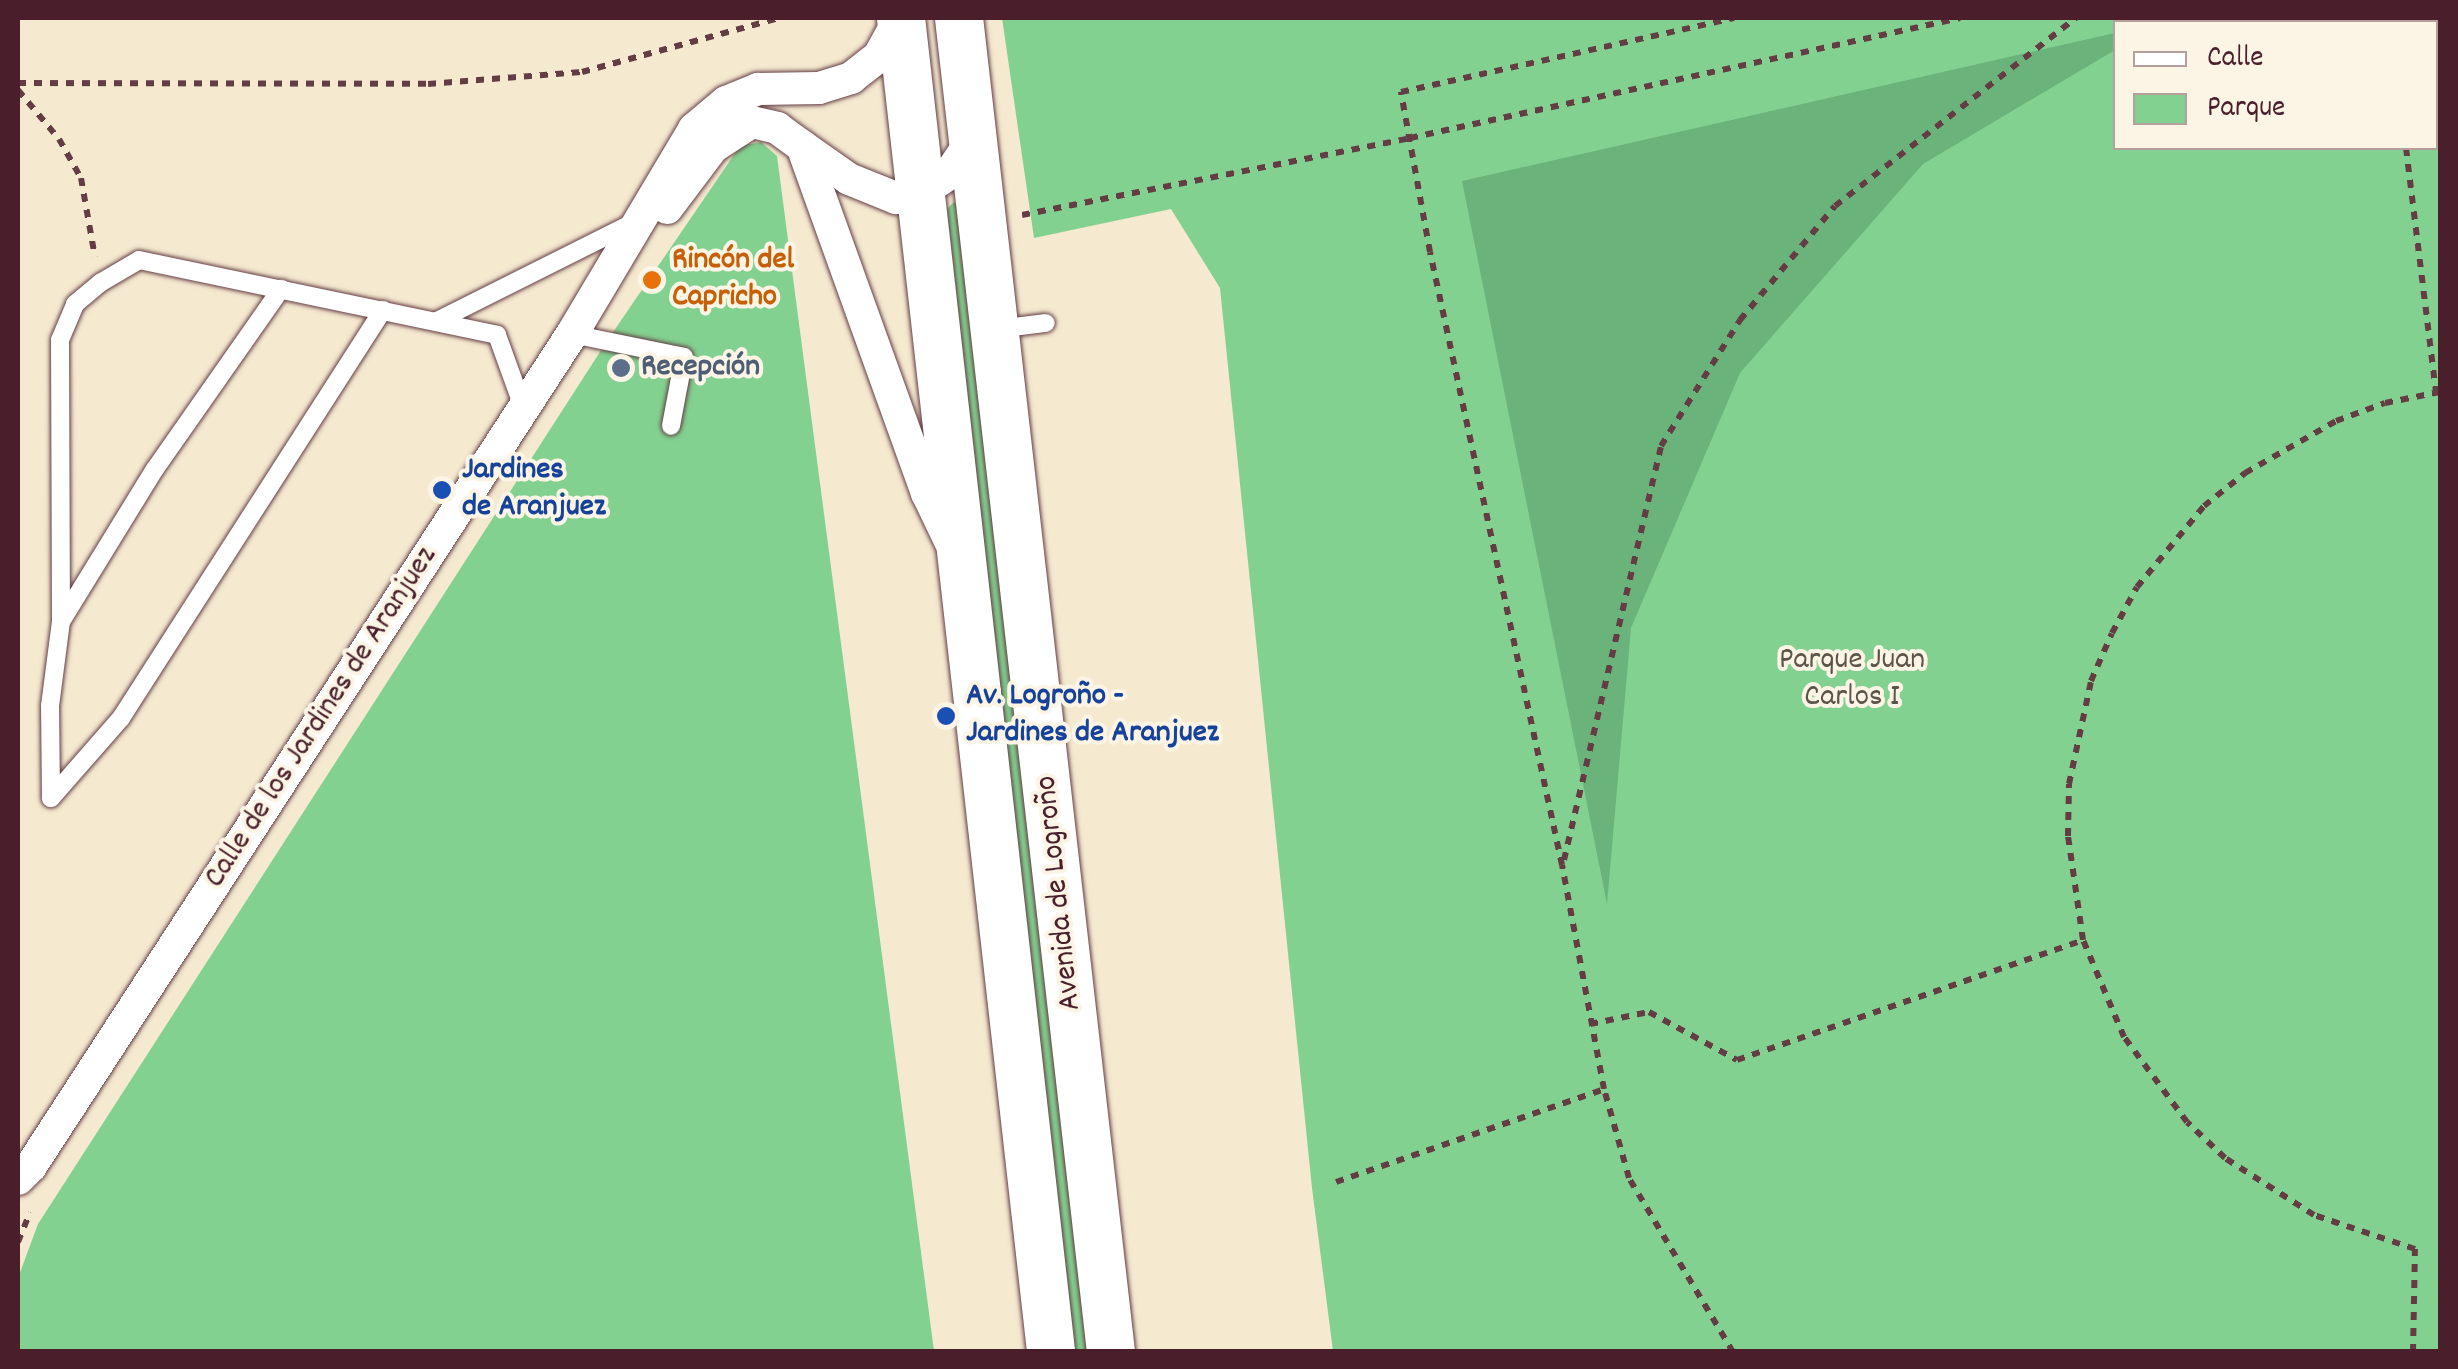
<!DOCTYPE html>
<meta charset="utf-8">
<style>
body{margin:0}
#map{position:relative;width:2458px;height:1369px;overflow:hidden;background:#f5e9d0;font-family:Dekko,sans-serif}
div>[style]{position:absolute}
.green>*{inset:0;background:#83d190}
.forest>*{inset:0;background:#6ab37a}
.path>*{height:6px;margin-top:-3px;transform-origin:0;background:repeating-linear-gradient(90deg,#643d44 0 8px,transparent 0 16px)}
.roads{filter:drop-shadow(0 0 2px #643d44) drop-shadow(0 0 2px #643d44)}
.service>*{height:18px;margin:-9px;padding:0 9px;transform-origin:9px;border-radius:9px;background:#fff}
.minor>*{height:32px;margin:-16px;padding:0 16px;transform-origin:16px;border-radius:16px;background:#fff}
.secondary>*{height:48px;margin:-24px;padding:0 24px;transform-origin:24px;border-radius:24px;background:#fff}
.dots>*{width:28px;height:28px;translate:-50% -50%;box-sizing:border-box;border:5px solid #fcf5e5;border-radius:50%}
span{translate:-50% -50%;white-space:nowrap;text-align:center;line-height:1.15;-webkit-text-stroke:8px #fcf5e5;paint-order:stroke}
.food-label{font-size:32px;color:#c56008;font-weight:700}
.left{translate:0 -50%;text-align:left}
.service-label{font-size:32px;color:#4e5e75;font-weight:700}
.transit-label{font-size:32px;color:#164399;font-weight:700}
.park-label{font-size:32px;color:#5b5449}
.street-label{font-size:32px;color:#4a1f2b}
.frame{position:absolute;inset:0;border:20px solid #4a1f2b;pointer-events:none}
.legend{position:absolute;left:2113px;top:20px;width:325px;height:130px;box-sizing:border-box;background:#fcf5e5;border:2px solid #b59f9b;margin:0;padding:12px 18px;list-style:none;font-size:30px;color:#4a1f2b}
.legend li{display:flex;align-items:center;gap:20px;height:50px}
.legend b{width:50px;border:2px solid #b59f9b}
</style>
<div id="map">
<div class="green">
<div style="clip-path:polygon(evenodd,1002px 18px,2440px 18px,2440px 1351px,1333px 1351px,1312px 1188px,1220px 288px,1171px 209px,1034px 238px,1002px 18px,2116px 22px,2436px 22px,2436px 148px,2116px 148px,2116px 22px)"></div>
<div style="clip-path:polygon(761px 142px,777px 156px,934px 1351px,18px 1351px,18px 1278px,38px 1224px,607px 341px,740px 146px)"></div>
<div style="clip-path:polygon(954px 202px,959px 207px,1089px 1351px,1074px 1351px,947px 209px)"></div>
</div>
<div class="forest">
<div style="clip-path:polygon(2115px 33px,2115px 50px,1923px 164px,1740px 373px,1631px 628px,1607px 904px,1462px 181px)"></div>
</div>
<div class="path">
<div style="left:2359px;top:18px;width:12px;rotate:20deg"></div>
<div style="left:18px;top:83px;width:410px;rotate:0.1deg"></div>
<div style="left:428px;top:84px;width:154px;rotate:-4.5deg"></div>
<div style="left:582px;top:72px;width:204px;rotate:-15.3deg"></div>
<div style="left:18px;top:90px;width:64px;rotate:50.1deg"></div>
<div style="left:59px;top:139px;width:45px;rotate:60.6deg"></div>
<div style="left:81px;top:178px;width:80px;rotate:80deg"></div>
<div style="left:2406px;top:148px;width:246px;rotate:83deg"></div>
<div style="left:1022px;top:215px;width:396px;rotate:-11.2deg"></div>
<div style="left:1410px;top:138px;width:563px;rotate:-12.31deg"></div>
<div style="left:1564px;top:860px;width:425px;rotate:-76.8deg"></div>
<div style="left:1661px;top:446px;width:149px;rotate:-57.9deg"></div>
<div style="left:1740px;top:320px;width:148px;rotate:-50.2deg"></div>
<div style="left:1835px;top:206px;width:306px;rotate:-38deg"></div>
<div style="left:1590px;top:1024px;width:60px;rotate:-11.5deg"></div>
<div style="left:1649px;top:1012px;width:100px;rotate:28.6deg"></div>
<div style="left:1737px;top:1060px;width:366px;rotate:-19.1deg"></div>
<div style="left:1336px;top:1182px;width:284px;rotate:-19.1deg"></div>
<div style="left:18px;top:1242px;width:32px;rotate:-68deg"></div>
<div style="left:1733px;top:1352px;width:203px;rotate:-120.9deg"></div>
<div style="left:1629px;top:1178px;width:92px;rotate:-105.7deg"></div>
<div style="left:1604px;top:1089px;width:228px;rotate:-100.6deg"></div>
<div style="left:1562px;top:865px;width:627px;rotate:-102.15deg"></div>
<div style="left:1430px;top:252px;width:163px;rotate:-100.3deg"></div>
<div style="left:1401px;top:92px;width:341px;rotate:-12.5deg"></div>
<div style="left:2413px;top:1352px;width:103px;rotate:-88.9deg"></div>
<div style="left:2415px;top:1249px;width:107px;rotate:-161.4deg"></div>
<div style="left:2314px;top:1215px;width:106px;rotate:-147.4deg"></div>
<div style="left:2225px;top:1158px;width:52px;rotate:-136.5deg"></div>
<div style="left:2187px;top:1122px;width:106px;rotate:-126.5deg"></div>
<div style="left:2124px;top:1037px;width:105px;rotate:-112.9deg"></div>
<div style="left:2083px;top:940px;width:105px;rotate:-98.2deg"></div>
<div style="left:2068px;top:836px;width:52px;rotate:-88.9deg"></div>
<div style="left:2069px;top:784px;width:105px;rotate:-77.9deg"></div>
<div style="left:2091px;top:681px;width:52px;rotate:-66.4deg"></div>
<div style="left:2112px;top:633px;width:52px;rotate:-61.5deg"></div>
<div style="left:2137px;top:587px;width:105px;rotate:-50.4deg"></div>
<div style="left:2204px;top:506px;width:53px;rotate:-38.8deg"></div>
<div style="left:2245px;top:473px;width:105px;rotate:-29.7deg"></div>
<div style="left:2336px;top:421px;width:52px;rotate:-20.2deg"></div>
<div style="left:2385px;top:403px;width:56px;rotate:-11.3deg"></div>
</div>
<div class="roads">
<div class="service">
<div style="left:437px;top:321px;width:221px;rotate:-26.6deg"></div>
<div style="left:997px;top:329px;width:49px;rotate:-7deg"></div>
<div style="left:572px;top:334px;width:114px;rotate:11.6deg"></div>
<div style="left:684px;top:357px;width:70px;rotate:100.7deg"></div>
<div style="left:62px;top:620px;width:177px;rotate:-58.4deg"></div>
<div style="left:155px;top:469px;width:220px;rotate:-55deg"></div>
<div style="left:51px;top:798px;width:92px;rotate:-90.6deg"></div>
<div style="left:50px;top:706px;width:86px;rotate:-82.6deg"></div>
<div style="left:61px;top:621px;width:281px;rotate:-90.2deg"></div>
<div style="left:60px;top:340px;width:39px;rotate:-67deg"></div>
<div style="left:75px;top:304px;width:33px;rotate:-40deg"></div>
<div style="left:100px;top:283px;width:45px;rotate:-30.5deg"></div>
<div style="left:139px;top:260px;width:366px;rotate:11.8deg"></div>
<div style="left:497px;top:335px;width:77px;rotate:70.1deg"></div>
<div style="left:51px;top:798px;width:106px;rotate:-48.8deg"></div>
<div style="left:121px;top:718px;width:485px;rotate:-57.3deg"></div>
</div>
<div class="minor">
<div style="left:802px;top:146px;width:57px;rotate:35.1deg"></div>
<div style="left:849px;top:179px;width:51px;rotate:22deg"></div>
<div style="left:896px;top:198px;width:27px;rotate:-13deg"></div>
<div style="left:922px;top:192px;width:34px;rotate:-34deg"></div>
<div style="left:950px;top:173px;width:43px;rotate:-56.3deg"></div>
<div style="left:667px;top:208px;width:76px;rotate:-53deg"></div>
<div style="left:713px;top:147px;width:46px;rotate:-32.7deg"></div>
<div style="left:752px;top:122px;width:26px;rotate:13deg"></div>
<div style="left:777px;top:128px;width:31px;rotate:36deg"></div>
<div style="left:802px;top:146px;width:369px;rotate:70.2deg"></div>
<div style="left:927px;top:493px;width:53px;rotate:64.4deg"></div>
<div style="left:18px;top:1179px;width:18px;rotate:-45deg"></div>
<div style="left:31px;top:1166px;width:992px;rotate:-56.97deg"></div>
<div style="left:572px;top:334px;width:239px;rotate:-59.2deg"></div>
<div style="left:694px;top:129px;width:42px;rotate:-40.2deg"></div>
<div style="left:726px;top:102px;width:35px;rotate:-22deg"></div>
<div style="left:758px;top:89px;width:61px;rotate:-0.9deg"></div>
<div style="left:819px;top:88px;width:34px;rotate:-17deg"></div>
<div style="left:851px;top:78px;width:36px;rotate:-38deg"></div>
<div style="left:879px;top:56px;width:43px;rotate:-61.1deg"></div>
</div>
<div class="secondary">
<div style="left:901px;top:18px;width:1342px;rotate:83.58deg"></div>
<div style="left:959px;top:18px;width:1343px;rotate:83.5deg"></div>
</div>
</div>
<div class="dots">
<div style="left:652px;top:280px;background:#e8710a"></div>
<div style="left:621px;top:368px;background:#5c6f8a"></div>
<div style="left:442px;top:490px;background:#1a4fb4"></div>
<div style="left:946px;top:716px;background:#1a4fb4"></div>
</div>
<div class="food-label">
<span class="left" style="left:672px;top:280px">Rincón del<br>Capricho</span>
</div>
<div class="service-label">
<span class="left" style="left:641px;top:368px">Recepción</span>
</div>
<div class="transit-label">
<span class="left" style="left:462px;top:490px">Jardines<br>de Aranjuez</span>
<span class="left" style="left:966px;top:716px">Av. Logroño -<br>Jardines de Aranjuez</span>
</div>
<div class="park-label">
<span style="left:1852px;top:680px">Parque Juan<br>Carlos I</span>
</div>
<div class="street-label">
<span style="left:322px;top:718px;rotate:-57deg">Calle de los Jardines de Aranjuez</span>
<span style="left:1060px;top:893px;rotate:-96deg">Avenida de Logroño</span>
</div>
<div class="frame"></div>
<ul class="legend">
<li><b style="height:12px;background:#fff"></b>Calle</li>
<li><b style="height:28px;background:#83d190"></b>Parque</li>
</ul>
</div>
